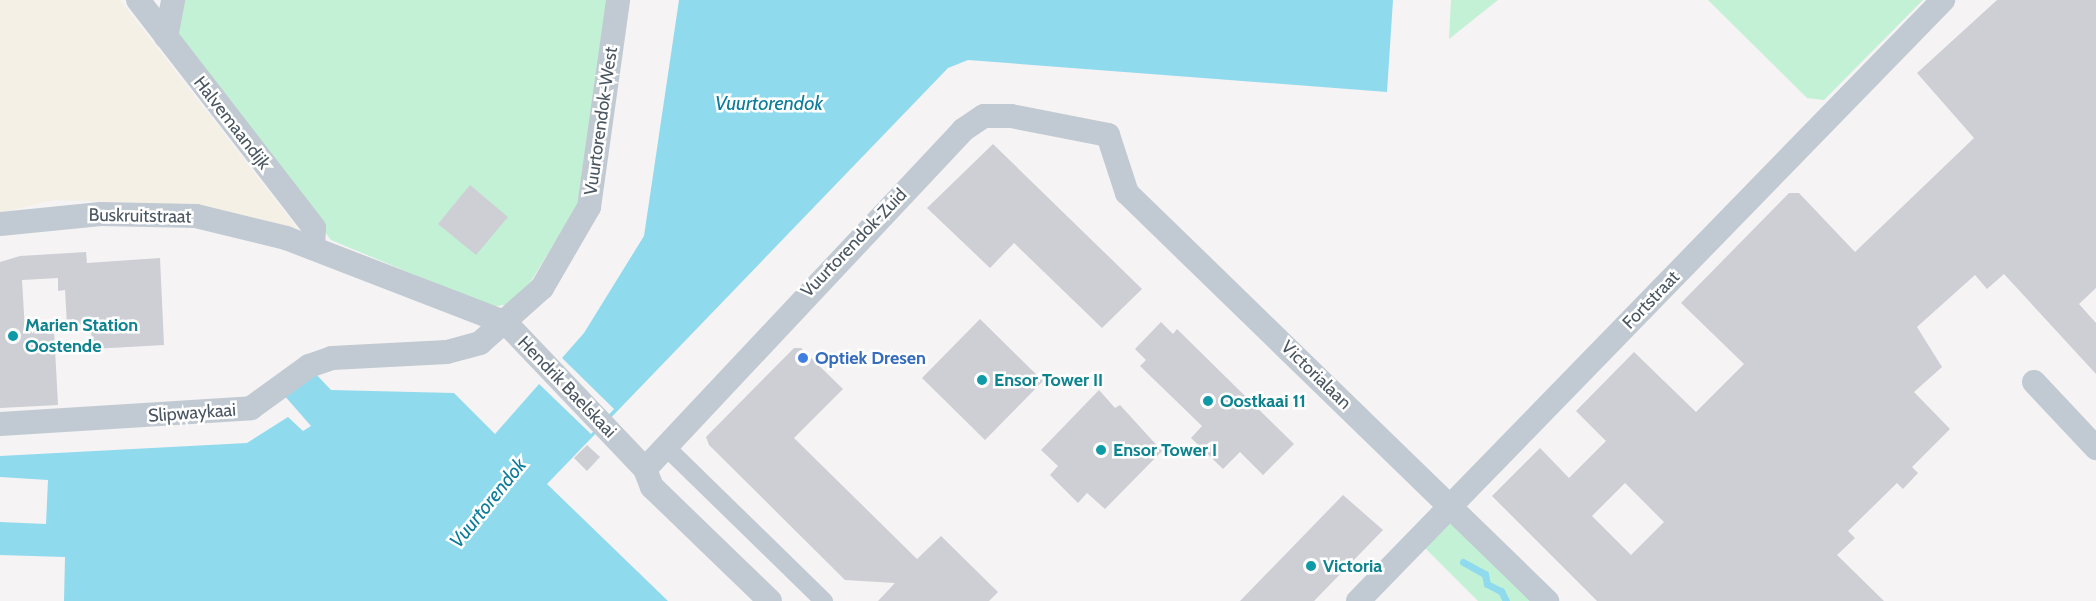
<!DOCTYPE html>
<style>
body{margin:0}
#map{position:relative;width:2096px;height:601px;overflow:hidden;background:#f5f3f3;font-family:Cabin,sans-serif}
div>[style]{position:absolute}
.green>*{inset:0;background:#c3f1d5}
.sand>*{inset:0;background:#f5f0e5}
.water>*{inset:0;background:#90daee}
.pier>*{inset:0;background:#f5f3f3}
.stream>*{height:7px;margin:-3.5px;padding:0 3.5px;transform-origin:3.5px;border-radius:3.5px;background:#90daee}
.building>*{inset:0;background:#cdcfd5}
.pedestrian>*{height:18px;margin:-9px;padding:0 9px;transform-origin:9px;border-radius:9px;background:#c1cad2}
.minor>*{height:24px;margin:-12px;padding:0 12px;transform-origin:12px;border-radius:12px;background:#c1cad2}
.dots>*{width:16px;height:16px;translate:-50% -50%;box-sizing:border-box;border:3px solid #fff;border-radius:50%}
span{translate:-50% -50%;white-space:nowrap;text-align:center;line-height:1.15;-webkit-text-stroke:5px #fff;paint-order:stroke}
.street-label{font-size:18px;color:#4a5661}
.culture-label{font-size:18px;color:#0d838f;font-weight:700}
.left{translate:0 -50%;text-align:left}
.shop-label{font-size:18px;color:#366cbe;font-weight:700}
.water-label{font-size:20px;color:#0c7c9b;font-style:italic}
</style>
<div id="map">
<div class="green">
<div style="clip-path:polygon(183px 0,608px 0,577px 206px,528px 286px,509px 304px,492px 307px,331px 240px,175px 35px)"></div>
<div style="clip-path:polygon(1451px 0,1498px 0,1449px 39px)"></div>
<div style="clip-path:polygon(1708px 0,1923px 0,1824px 100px,1807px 98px)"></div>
<div style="clip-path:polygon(1454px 517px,1538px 601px,1478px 601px,1425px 548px)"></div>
</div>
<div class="sand">
<div style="clip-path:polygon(0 0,120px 0,298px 229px,201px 205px,54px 200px,0 213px)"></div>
</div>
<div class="water">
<div style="clip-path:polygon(679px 0,1393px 0,1387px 92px,968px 60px,948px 68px,547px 484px,668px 601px,64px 601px,65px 557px,0 555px,0 522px,46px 524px,48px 480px,0 477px,0 456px,247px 443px,288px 417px,303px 431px,311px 426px,283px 394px,313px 371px,331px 390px,454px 393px,495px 434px,584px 333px,644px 236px)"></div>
</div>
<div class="pier">
<div style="clip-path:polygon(560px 356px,614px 409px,591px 434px,537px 382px)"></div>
</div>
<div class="stream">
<div style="left:1463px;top:562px;width:25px;rotate:29deg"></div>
<div style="left:1485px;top:574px;width:10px;rotate:79deg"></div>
<div style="left:1487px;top:584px;width:16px;rotate:27deg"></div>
<div style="left:1501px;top:591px;width:11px;rotate:63deg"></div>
</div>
<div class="building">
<div style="clip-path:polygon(evenodd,1997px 0,2096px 0,2096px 288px,2079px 304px,2096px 323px,2096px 374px,2004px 274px,1987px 289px,1975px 275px,1917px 327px,1942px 367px,1914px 392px,1950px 429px,1912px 467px,1918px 473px,1903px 489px,1897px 483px,1848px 531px,1855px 538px,1837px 555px,1884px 601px,1597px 601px,1492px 496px,1540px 448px,1569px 478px,1606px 441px,1576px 411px,1634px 352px,1696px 412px,1744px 364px,1681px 303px,1789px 193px,1799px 193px,1855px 252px,1925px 185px,1974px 138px,1917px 73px,1997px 0,1625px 483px,1664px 522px,1631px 555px,1592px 516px,1625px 483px)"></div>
<div style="clip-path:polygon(993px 144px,1142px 289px,1102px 328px,1014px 243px,990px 268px,927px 208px)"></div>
<div style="clip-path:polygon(470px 185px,508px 217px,476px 255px,438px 224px)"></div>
<div style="clip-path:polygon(86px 252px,87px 263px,160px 258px,164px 345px,92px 349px,91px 324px,67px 325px,65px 290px,58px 291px,58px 278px,22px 280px,25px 331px,54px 330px,58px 405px,0 408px,0 262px,20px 256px)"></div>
<div style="clip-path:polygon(980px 319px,1043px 381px,985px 440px,922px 378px)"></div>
<div style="clip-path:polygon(1161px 322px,1173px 334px,1177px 329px,1294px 444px,1263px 475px,1240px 452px,1223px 469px,1191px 438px,1202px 426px,1140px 366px,1146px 360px,1135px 349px)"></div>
<div style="clip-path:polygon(794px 348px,801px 348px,843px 389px,794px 438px,917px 559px,941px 536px,998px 592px,989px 601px,878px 601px,895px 583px,845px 580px,709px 445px,706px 437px)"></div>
<div style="clip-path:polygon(1099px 390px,1115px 408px,1120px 405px,1162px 451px,1105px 509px,1087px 493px,1078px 503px,1050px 475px,1058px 466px,1041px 450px)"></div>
<div style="clip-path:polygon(587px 445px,600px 457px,587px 471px,574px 458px)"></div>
<div style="clip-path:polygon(1343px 495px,1383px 530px,1314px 601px,1240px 601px)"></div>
</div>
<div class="pedestrian">
<div style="left:666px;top:447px;width:221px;rotate:44.3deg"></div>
</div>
<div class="minor">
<div style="left:138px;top:0;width:288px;rotate:52.3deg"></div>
<div style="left:314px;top:228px;width:20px;rotate:93deg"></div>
<div style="left:166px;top:37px;width:38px;rotate:-79deg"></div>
<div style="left:0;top:224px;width:101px;rotate:-5.7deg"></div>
<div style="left:101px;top:214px;width:95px;rotate:1.2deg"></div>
<div style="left:196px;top:216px;width:93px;rotate:13.7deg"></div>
<div style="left:286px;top:238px;width:236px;rotate:21.1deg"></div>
<div style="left:506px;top:323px;width:202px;rotate:46.4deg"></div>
<div style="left:645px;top:469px;width:19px;rotate:69deg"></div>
<div style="left:652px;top:487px;width:164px;rotate:44deg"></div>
<div style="left:2034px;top:382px;width:91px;rotate:46.8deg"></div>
<div style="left:0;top:424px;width:252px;rotate:-3.6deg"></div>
<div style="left:251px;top:408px;width:72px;rotate:-35.9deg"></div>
<div style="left:309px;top:366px;width:24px;rotate:-19deg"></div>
<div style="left:332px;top:358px;width:115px;rotate:-3deg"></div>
<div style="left:447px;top:352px;width:34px;rotate:-15deg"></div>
<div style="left:480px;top:343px;width:83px;rotate:-41.6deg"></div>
<div style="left:542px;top:288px;width:94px;rotate:-59.9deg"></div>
<div style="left:589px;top:207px;width:209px;rotate:-82deg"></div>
<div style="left:645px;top:469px;width:465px;rotate:-46.8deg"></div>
<div style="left:963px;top:130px;width:25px;rotate:-34deg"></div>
<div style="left:984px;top:116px;width:27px"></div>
<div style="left:1011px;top:116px;width:99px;rotate:11.1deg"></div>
<div style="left:1108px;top:135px;width:61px;rotate:71.9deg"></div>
<div style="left:1127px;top:193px;width:586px;rotate:44.17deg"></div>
<div style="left:1358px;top:601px;width:839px;rotate:-45.77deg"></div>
</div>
<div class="dots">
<div style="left:13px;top:336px;background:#0f9aa8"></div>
<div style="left:803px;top:358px;background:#3f7fe0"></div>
<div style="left:982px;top:380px;background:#0f9aa8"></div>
<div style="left:1208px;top:401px;background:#0f9aa8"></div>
<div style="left:1101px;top:450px;background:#0f9aa8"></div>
<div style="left:1311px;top:566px;background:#0f9aa8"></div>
</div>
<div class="street-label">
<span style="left:601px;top:121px;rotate:-82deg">Vuurtorendok-West</span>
<span style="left:232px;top:123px;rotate:52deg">Halvemaandijk</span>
<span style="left:140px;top:216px;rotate:1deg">Buskruitstraat</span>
<span style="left:854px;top:243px;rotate:-46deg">Vuurtorendok-Zuid</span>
<span style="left:1651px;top:300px;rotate:-46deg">Fortstraat</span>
<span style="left:1316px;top:375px;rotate:44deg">Victorialaan</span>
<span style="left:567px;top:387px;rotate:46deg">Hendrik Baelskaai</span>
<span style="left:192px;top:413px;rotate:-4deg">Slipwaykaai</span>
</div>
<div class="culture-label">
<span class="left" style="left:25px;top:336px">Marien Station<br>Oostende</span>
<span class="left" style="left:994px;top:380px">Ensor Tower II</span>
<span class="left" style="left:1220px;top:401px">Oostkaai 11</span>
<span class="left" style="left:1113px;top:450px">Ensor Tower I</span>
<span class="left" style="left:1323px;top:566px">Victoria</span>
</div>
<div class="shop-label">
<span class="left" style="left:815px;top:358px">Optiek Dresen</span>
</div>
<div class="water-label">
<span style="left:769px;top:103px">Vuurtorendok</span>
<span style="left:488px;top:503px;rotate:-51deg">Vuurtorendok</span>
</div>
</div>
